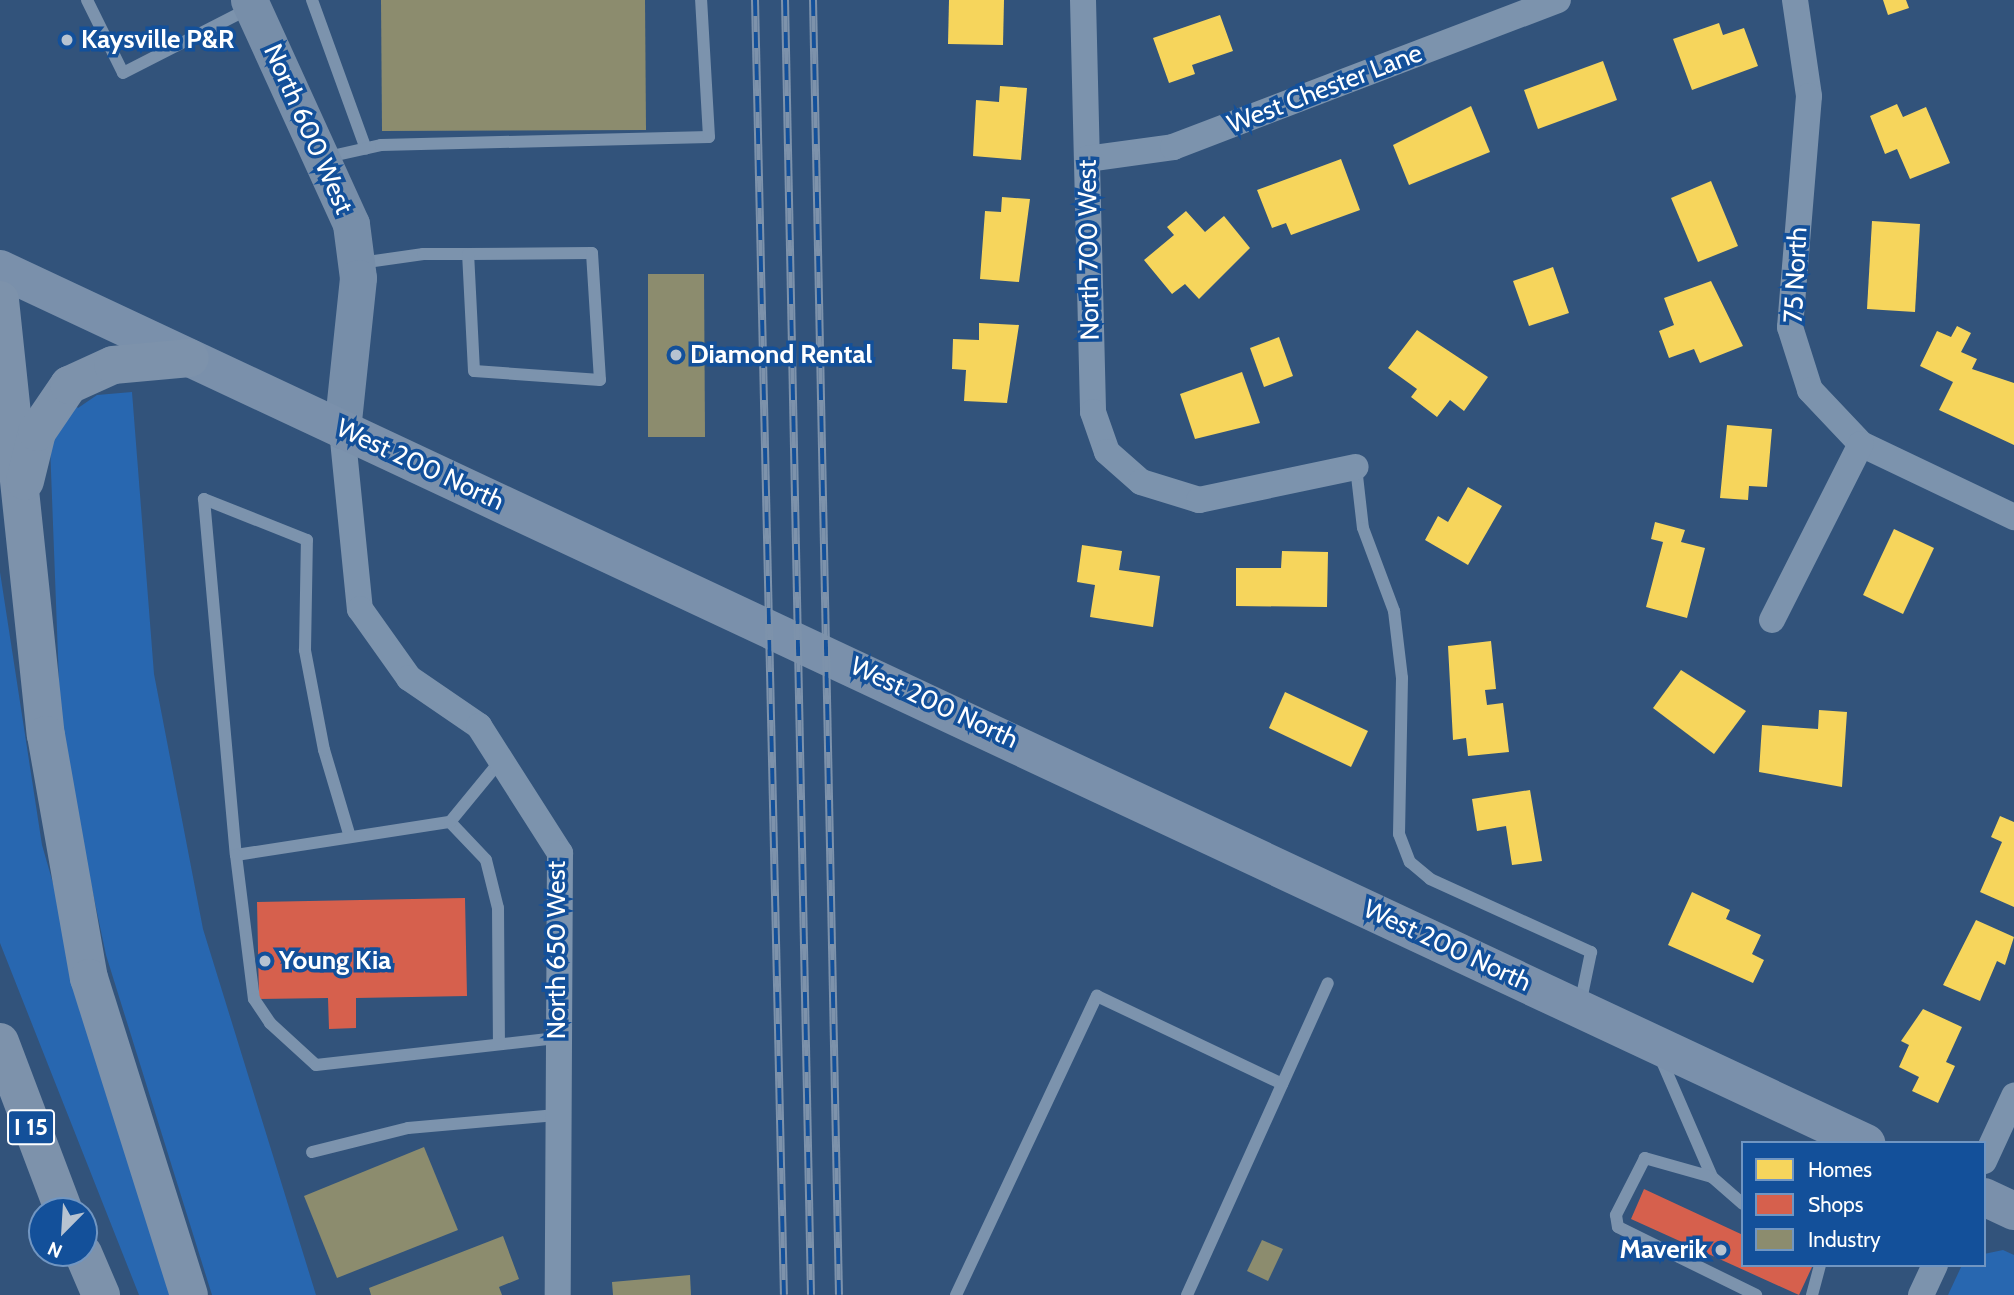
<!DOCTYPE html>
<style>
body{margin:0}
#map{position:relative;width:2014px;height:1295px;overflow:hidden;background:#32537b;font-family:Cabin,sans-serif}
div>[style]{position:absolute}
.green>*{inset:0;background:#2867b0}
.homes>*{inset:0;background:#f6d55c}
.shops>*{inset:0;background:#d6604d}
.industry>*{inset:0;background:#8c8c6e}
.lane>*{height:12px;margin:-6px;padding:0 6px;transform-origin:6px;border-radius:6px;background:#7c93ad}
.street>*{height:26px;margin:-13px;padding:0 13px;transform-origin:13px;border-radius:13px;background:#7c93ad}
.secondary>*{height:37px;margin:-18.5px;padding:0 18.5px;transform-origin:18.5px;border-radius:18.5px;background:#778ea9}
.primary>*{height:38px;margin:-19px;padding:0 19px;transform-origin:19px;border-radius:19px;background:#7a90ab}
.highway>*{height:38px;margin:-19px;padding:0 19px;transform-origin:19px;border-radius:19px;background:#7d92ab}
.rail>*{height:8px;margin-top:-4px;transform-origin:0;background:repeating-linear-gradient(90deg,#13509a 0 16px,#7d92ab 0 32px);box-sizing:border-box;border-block:2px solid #7d92ab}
.dots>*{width:19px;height:19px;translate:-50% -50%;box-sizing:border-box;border:4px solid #13509a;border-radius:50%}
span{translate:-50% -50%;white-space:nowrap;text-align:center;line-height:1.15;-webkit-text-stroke:7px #13509a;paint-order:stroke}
.shield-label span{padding:2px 5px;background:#13509a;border:2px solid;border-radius:5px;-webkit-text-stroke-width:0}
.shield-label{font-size:24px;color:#fff;font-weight:700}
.poi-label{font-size:26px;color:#fff;font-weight:700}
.left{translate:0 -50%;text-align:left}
.right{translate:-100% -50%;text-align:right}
.street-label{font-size:26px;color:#fff}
.legend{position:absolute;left:1741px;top:1141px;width:245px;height:126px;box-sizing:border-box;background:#13509a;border:2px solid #7196c2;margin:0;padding:9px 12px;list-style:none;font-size:21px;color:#fff}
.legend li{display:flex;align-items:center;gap:14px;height:35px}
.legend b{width:35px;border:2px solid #7196c2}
.north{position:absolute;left:28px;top:1197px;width:70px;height:70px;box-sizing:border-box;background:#13509a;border:2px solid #7196c2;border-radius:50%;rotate:204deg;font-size:19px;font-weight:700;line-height:28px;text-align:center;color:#fff}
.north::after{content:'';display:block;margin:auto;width:24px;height:32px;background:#b7c3d1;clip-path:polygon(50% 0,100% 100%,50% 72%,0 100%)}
</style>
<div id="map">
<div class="green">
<div style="clip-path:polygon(132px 392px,154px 674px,203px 929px,316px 1295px,212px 1295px,106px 955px,76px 813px,60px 709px,50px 445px,73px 403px,78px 408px,97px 395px)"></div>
<div style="clip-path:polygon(0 572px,42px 845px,172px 1295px,139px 1295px,0 943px)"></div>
<div style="clip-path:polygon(2003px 1250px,2014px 1255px,2014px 1295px,1948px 1295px,1962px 1265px,1984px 1265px,1984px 1254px)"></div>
</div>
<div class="homes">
<div style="clip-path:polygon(949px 0,1004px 0,1003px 45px,948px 44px)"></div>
<div style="clip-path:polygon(1883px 0,1906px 0,1909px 8px,1888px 15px)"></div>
<div style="clip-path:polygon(1220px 15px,1233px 51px,1192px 65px,1195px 74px,1169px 83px,1153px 38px)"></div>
<div style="clip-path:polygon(1719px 23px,1723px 35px,1744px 28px,1758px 66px,1692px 90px,1673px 39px)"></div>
<div style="clip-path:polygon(1603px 61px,1617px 100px,1538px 129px,1524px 90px)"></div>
<div style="clip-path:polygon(1000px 86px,1027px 88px,1021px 160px,973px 156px,976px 100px,999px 102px)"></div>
<div style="clip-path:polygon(1897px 104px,1903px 117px,1926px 107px,1950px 163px,1910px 179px,1897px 149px,1885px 154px,1870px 116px)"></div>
<div style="clip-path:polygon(1471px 106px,1490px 152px,1409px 185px,1393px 145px)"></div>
<div style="clip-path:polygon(1341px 159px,1360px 210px,1291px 235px,1286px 223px,1272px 228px,1257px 190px)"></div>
<div style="clip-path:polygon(1711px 181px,1738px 246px,1698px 262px,1671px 198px)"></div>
<div style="clip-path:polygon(1002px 197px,1030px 199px,1019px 282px,980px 279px,985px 211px,1001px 212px)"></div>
<div style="clip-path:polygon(1186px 211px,1205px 232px,1224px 216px,1250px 248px,1199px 299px,1185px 284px,1172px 294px,1144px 260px,1174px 235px,1167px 227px)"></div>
<div style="clip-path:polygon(1872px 221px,1920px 224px,1915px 312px,1867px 309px)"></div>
<div style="clip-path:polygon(1553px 267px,1569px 313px,1529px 326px,1513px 281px)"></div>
<div style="clip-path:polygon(1711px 281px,1743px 346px,1700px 363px,1694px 349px,1669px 358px,1659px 331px,1674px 325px,1664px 298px)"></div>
<div style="clip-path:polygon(979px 323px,1019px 325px,1007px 403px,964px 401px,966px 370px,952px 369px,953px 339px,979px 340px)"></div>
<div style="clip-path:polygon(1957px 326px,1971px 333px,1961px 352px,1977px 359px,1972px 369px,2014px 383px,2014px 445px,1939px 410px,1953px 382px,1920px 366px,1937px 331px,1951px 337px)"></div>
<div style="clip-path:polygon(1417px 330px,1488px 377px,1464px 411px,1450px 400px,1437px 417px,1411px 397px,1417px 389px,1388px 368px)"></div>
<div style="clip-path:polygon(1279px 337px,1293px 376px,1264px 387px,1250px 348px)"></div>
<div style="clip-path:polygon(1242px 372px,1260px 423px,1195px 439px,1180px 394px)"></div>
<div style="clip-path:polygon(1727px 425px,1772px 429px,1767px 487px,1749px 486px,1748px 500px,1720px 498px)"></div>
<div style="clip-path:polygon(1468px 487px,1502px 506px,1468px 565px,1425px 540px,1438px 516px,1448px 522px)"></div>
<div style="clip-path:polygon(1655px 522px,1685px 530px,1681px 542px,1705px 548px,1687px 618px,1646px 607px,1663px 542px,1651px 539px)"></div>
<div style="clip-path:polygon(1894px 529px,1934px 548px,1903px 614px,1863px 595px)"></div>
<div style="clip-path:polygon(1082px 545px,1122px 551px,1119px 570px,1160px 576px,1153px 627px,1090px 617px,1095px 585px,1077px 582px)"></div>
<div style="clip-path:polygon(1282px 551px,1328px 552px,1327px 607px,1236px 606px,1236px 568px,1281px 568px)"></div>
<div style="clip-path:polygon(1491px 641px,1496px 689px,1485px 690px,1487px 705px,1503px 703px,1509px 752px,1468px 756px,1466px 738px,1453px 740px,1448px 646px)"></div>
<div style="clip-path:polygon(1681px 670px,1746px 711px,1714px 754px,1653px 708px)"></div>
<div style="clip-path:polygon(1285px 692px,1368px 731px,1351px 767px,1269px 728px)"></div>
<div style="clip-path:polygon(1819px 710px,1847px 712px,1842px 787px,1759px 772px,1762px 725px,1818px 729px)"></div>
<div style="clip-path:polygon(1530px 790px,1542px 861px,1512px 865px,1506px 826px,1477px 831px,1472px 799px)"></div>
<div style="clip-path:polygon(2000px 816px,2014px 822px,2014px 907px,1980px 892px,2002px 842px,1991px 837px)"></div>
<div style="clip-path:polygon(1692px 892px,1730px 910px,1726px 919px,1761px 935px,1752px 954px,1764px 960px,1753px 983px,1668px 945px)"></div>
<div style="clip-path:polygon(1976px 920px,2014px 937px,2005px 965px,1997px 961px,1980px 1001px,1943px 985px)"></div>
<div style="clip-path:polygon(1923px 1009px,1962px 1027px,1946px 1062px,1955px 1066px,1938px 1103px,1912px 1091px,1919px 1077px,1899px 1067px,1909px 1045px,1901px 1041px)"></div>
</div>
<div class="shops">
<div style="clip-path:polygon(465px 898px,467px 996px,356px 998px,356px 1028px,329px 1029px,328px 998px,259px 999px,257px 902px)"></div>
<div style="clip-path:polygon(1644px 1189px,1743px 1235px,1743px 1265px,1812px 1267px,1799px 1295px,1631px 1219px)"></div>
</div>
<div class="industry">
<div style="clip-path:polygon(381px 0,645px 0,646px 130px,382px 131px)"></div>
<div style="clip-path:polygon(648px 274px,704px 274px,705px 437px,648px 437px)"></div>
<div style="clip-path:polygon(424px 1147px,458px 1230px,337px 1278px,304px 1196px)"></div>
<div style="clip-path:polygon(503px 1236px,519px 1279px,499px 1287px,502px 1295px,371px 1295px,369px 1288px)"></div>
<div style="clip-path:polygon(1262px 1240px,1283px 1249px,1268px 1281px,1247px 1271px)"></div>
<div style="clip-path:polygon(690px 1275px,691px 1295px,613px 1295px,612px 1282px)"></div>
</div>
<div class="lane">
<div style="left:87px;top:0;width:81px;rotate:63.7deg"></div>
<div style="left:123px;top:73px;width:143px;rotate:-27.1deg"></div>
<div style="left:312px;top:0;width:158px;rotate:70.1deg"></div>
<div style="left:323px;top:158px;width:59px;rotate:-12.6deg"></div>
<div style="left:381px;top:145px;width:328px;rotate:-1.4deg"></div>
<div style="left:709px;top:137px;width:137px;rotate:-93.3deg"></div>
<div style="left:360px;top:263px;width:64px;rotate:-8.1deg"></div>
<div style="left:423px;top:254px;width:45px"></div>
<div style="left:468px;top:254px;width:124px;rotate:-0.5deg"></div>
<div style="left:592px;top:253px;width:127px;rotate:86.4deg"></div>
<div style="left:600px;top:380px;width:126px;rotate:-175.9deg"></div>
<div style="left:474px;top:371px;width:117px;rotate:-92.9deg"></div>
<div style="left:1356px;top:467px;width:61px;rotate:83.5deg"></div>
<div style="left:1363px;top:528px;width:89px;rotate:69.5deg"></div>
<div style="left:1394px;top:611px;width:67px;rotate:83.2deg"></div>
<div style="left:1402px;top:678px;width:156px;rotate:91.1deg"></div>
<div style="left:1399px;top:834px;width:30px;rotate:69deg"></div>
<div style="left:1410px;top:862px;width:26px;rotate:40deg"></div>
<div style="left:1430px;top:879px;width:177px;rotate:24.4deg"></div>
<div style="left:1591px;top:952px;width:54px;rotate:101.7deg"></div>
<div style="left:450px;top:822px;width:52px;rotate:46.5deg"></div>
<div style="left:486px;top:860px;width:49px;rotate:76deg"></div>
<div style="left:498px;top:908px;width:133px;rotate:89.6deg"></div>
<div style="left:350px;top:837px;width:91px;rotate:-106.6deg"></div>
<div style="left:324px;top:750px;width:102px;rotate:-100.8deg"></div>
<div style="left:305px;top:650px;width:110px;rotate:-89deg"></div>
<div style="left:307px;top:540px;width:111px;rotate:-158.3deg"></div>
<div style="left:204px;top:499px;width:357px;rotate:84.9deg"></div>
<div style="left:236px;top:855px;width:217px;rotate:-8.8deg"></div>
<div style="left:450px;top:822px;width:80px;rotate:-50.6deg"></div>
<div style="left:236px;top:855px;width:145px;rotate:82.9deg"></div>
<div style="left:254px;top:999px;width:29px;rotate:56deg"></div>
<div style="left:270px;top:1023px;width:62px;rotate:42.4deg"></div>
<div style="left:316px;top:1065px;width:242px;rotate:-6.4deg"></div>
<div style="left:1661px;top:1059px;width:129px;rotate:66.6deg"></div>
<div style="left:1712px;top:1177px;width:41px;rotate:41.1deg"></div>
<div style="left:312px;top:1152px;width:99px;rotate:-14deg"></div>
<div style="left:408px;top:1128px;width:149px;rotate:-5deg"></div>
<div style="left:1712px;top:1177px;width:70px;rotate:-164.2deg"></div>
<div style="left:1645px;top:1158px;width:64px;rotate:117deg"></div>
<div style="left:1616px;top:1215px;width:12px;rotate:81deg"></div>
<div style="left:1618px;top:1227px;width:154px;rotate:26.2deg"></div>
<div style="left:956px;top:1295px;width:331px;rotate:-64.8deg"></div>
<div style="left:1097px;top:996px;width:205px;rotate:25.4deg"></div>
<div style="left:1187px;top:1295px;width:342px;rotate:-65.7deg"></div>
<div style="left:1812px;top:1295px;width:31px;rotate:-75deg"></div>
</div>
<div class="street">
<div style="left:1083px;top:0;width:412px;rotate:88.6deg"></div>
<div style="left:1093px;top:412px;width:42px;rotate:70.7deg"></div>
<div style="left:1107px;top:452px;width:45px;rotate:41.4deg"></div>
<div style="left:1141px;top:482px;width:61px;rotate:17.2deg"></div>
<div style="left:1199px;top:500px;width:160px;rotate:-11.9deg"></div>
<div style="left:1795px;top:0;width:97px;rotate:81.7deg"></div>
<div style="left:1809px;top:96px;width:232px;rotate:94.7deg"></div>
<div style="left:1790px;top:327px;width:66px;rotate:72.4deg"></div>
<div style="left:1810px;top:390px;width:74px;rotate:46.6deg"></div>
<div style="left:1861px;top:444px;width:170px;rotate:25.5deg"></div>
<div style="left:1087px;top:159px;width:87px;rotate:-7.9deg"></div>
<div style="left:1173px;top:147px;width:412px;rotate:-20.9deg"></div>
<div style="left:342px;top:430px;width:180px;rotate:84.3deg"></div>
<div style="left:360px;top:609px;width:85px;rotate:54.6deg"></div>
<div style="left:409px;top:678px;width:85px;rotate:34.4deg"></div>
<div style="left:479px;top:726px;width:151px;rotate:57.5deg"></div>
<div style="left:560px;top:853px;width:442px;rotate:90.3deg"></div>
<div style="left:1772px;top:620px;width:197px;rotate:-63.2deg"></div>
<div style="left:1984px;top:1161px;width:72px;rotate:-65.2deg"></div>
<div style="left:1921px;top:1295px;width:33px;rotate:-65deg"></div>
</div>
<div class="secondary">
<div style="left:249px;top:0;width:246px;rotate:65.5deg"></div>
<div style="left:351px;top:224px;width:54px;rotate:82.6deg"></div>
<div style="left:358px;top:278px;width:153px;rotate:96deg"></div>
</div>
<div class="primary">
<div style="left:0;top:269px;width:2061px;rotate:25.1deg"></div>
<div style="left:1984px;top:1197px;width:33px;rotate:25deg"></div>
</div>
<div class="highway">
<div style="left:0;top:300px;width:437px;rotate:84deg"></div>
<div style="left:46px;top:735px;width:247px;rotate:80deg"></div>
<div style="left:89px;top:978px;width:332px;rotate:72.5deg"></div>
<div style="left:25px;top:481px;width:50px;rotate:-76.2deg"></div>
<div style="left:37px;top:432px;width:57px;rotate:-55.8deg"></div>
<div style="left:69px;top:385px;width:48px;rotate:-24.4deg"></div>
<div style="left:113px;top:365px;width:77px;rotate:-5.2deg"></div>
<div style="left:0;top:1042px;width:181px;rotate:69.3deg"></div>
<div style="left:83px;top:1253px;width:46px;rotate:66.8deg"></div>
</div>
<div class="rail">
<div style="left:755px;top:0;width:1295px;rotate:88.72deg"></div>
<div style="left:785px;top:0;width:1295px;rotate:88.85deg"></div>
<div style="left:813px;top:0;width:1295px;rotate:88.85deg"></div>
</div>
<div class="dots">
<div style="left:67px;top:40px;background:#b7c3d1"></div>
<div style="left:676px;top:355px;background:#b7c3d1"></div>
<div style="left:265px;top:961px;background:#b7c3d1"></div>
<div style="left:1721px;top:1250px;background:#b7c3d1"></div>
</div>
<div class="shield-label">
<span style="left:31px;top:1127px">I 15</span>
</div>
<div class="poi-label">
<span class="left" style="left:81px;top:40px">Kaysville P&amp;R</span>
<span class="left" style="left:690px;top:355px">Diamond Rental</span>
<span class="left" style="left:279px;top:961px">Young Kia</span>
<span class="right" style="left:1707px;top:1250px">Maverik</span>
</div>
<div class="street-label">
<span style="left:1325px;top:89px;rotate:-21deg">West Chester Lane</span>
<span style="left:308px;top:129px;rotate:66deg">North 600 West</span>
<span style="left:1089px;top:250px;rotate:-91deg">North 700 West</span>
<span style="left:1796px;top:275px;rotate:-87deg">75 North</span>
<span style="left:420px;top:465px;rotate:25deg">West 200 North</span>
<span style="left:934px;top:703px;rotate:25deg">West 200 North</span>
<span style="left:1447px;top:946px;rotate:25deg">West 200 North</span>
<span style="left:557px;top:950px;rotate:-90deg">North 650 West</span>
</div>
<ul class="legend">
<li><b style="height:19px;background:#f6d55c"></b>Homes</li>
<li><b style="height:19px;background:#d6604d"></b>Shops</li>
<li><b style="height:19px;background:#8c8c6e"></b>Industry</li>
</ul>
<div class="north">N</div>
</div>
